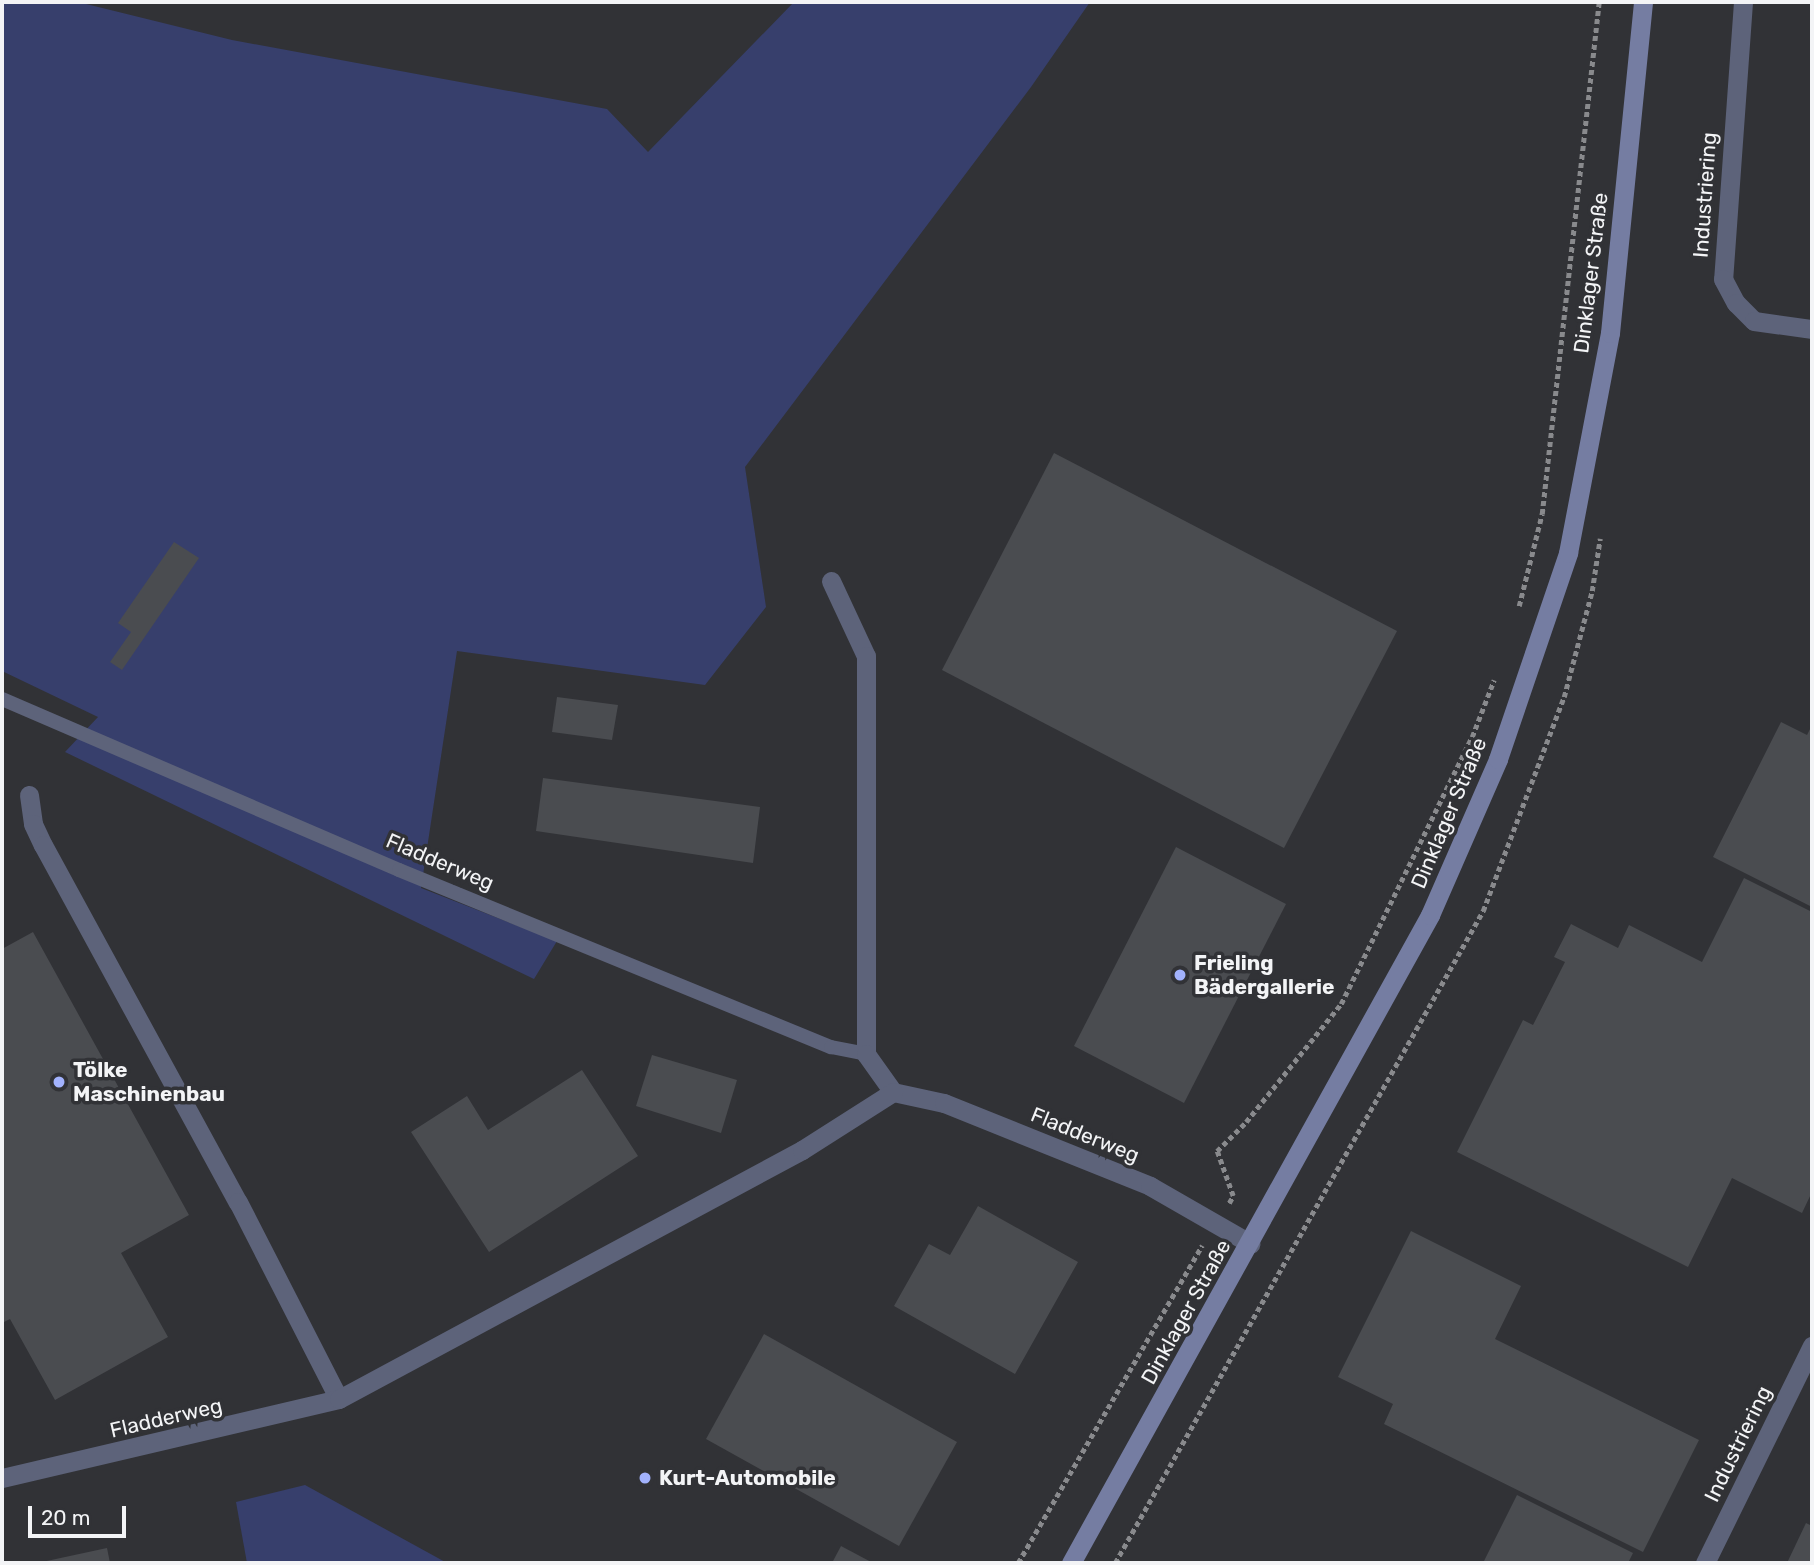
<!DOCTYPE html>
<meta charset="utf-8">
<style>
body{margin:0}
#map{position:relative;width:1814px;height:1565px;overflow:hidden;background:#313236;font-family:Rubik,sans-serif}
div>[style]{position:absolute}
.green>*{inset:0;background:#373f6c}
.building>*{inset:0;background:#4a4c50}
.path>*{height:4.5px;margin-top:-2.25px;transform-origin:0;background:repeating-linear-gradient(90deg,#898a8d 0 5px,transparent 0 8.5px)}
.service>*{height:14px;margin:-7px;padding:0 7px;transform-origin:7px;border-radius:7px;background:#5d637a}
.minor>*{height:19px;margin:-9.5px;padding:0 9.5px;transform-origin:9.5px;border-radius:9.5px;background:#5d637a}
.secondary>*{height:19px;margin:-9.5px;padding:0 9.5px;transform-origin:9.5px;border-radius:9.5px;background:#757da2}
.dots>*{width:19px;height:19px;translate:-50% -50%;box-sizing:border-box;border:4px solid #313236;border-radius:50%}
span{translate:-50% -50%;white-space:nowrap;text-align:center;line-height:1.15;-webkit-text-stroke:7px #313236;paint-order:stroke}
.street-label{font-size:21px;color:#f3f4f6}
.poi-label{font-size:21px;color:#f3f4f6;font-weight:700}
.left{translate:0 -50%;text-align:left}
.frame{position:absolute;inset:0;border:4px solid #f3f4f6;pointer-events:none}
.scale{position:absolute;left:28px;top:1506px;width:98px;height:32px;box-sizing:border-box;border:4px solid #f3f4f6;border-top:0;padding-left:9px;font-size:21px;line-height:24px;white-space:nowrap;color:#f3f4f6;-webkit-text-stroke:5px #313236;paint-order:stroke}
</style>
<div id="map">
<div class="green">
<div style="clip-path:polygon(2px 2px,78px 2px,232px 40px,607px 109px,648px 152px,794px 2px,1090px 2px,1031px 87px,745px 467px,766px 607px,705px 685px,457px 651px,421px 888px,557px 941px,534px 979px,65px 752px,98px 717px,2px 671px)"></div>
<div style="clip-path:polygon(305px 1485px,447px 1563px,247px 1563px,236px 1502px)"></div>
</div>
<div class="building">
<div style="clip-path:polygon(1054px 453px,1397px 631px,1284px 848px,942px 670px)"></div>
<div style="clip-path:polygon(174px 542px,199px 558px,122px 670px,110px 662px,131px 632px,118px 623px)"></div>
<div style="clip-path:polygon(557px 697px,618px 705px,612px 740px,552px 732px)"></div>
<div style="clip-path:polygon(1781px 722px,1807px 735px,1812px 725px,1812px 907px,1713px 857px)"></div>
<div style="clip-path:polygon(543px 778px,760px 807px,753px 863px,536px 831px)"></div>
<div style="clip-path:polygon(1176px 847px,1286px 904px,1184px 1103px,1074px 1046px)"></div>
<div style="clip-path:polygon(1744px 878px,1812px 912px,1812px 1192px,1802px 1213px,1732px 1178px,1688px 1267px,1457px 1152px,1523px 1020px,1533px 1025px,1565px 962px,1554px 957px,1571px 924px,1618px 948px,1629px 925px,1702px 962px)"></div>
<div style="clip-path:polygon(33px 932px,189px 1215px,121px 1253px,168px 1337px,55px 1400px,10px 1319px,2px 1323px,2px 949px)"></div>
<div style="clip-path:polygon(652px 1055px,737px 1080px,721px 1133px,636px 1106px)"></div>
<div style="clip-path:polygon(582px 1070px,638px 1156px,489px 1252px,411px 1132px,467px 1096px,488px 1130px)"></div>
<div style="clip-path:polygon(978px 1206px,1078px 1262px,1015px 1374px,894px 1306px,929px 1244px,950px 1255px)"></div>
<div style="clip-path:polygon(1411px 1231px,1521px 1286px,1495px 1339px,1699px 1440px,1643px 1552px,1384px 1424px,1393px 1404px,1338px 1377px)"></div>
<div style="clip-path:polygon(764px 1334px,957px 1442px,899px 1546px,706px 1439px)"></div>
<div style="clip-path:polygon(1517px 1495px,1633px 1553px,1628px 1563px,1483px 1563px)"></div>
<div style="clip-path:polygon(1806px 1523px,1812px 1526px,1812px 1563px,1787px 1563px)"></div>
<div style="clip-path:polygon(841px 1546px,873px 1563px,832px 1563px)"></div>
<div style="clip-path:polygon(107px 1548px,110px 1563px,42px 1563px,42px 1562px)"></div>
</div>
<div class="path">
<div style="left:1519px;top:606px;width:95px;rotate:-76deg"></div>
<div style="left:1542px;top:514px;width:515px;rotate:-83.65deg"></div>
<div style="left:1229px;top:1203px;width:8px;rotate:-60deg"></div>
<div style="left:1233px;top:1196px;width:48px;rotate:-109.6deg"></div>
<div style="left:1217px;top:1151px;width:41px;rotate:-45deg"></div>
<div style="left:1246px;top:1122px;width:151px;rotate:-51.2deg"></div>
<div style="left:1341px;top:1004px;width:297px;rotate:-63.9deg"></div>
<div style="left:1472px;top:737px;width:61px;rotate:-68.9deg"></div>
<div style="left:1018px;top:1563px;width:367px;rotate:-59.9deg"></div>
<div style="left:1115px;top:1563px;width:749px;rotate:-60.56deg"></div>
<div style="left:1483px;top:911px;width:229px;rotate:-69.3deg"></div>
<div style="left:1564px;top:697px;width:110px;rotate:-75.2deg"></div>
<div style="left:1592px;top:591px;width:53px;rotate:-81.3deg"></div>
</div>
<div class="service">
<div style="left:2px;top:699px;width:432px;rotate:23.3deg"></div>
<div style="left:399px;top:870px;width:467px;rotate:22.3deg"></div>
<div style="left:831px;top:1047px;width:36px;rotate:11deg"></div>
</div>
<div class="minor">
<div style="left:1743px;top:2px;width:278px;rotate:94.1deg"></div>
<div style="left:1723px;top:279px;width:27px;rotate:62deg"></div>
<div style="left:1736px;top:303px;width:25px;rotate:45deg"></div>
<div style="left:1754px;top:321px;width:59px;rotate:7.9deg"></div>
<div style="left:831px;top:581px;width:83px;rotate:65deg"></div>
<div style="left:866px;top:656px;width:398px;rotate:90deg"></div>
<div style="left:866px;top:1054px;width:47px;rotate:54.6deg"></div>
<div style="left:893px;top:1092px;width:52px;rotate:12.2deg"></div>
<div style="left:944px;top:1103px;width:222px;rotate:21.9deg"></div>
<div style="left:1150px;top:1186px;width:116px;rotate:29.9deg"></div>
<div style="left:29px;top:795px;width:29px;rotate:82deg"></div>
<div style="left:33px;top:824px;width:23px;rotate:65deg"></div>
<div style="left:43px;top:845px;width:407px;rotate:61.4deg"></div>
<div style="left:238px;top:1202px;width:221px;rotate:62.9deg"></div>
<div style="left:2px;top:1478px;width:346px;rotate:-13.2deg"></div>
<div style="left:339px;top:1399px;width:526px;rotate:-28.27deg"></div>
<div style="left:802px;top:1150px;width:108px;rotate:-32.5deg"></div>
<div style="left:1705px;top:1563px;width:242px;rotate:-63.8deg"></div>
</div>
<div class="secondary">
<div style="left:1071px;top:1563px;width:741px;rotate:-61.01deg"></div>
<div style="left:1430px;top:915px;width:170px;rotate:-66.4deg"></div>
<div style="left:1498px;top:759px;width:218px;rotate:-71.2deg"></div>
<div style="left:1568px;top:553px;width:224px;rotate:-79.2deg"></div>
<div style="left:1610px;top:333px;width:333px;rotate:-84.3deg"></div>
</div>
<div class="dots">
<div style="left:1180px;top:975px;background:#a2b2fd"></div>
<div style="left:59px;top:1082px;background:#a2b2fd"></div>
<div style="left:645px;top:1478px;background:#a2b2fd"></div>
</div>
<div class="street-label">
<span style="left:1705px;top:195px;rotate:-86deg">Industriering</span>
<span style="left:1591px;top:273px;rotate:-83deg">Dinklager Straße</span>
<span style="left:1449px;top:813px;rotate:-67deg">Dinklager Straße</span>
<span style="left:440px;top:862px;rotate:23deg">Fladderweg</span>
<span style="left:1085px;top:1135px;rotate:22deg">Fladderweg</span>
<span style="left:1186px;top:1312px;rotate:-61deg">Dinklager Straße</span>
<span style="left:166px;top:1418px;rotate:-13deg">Fladderweg</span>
<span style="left:1738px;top:1444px;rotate:-64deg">Industriering</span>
</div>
<div class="poi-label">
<span class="left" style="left:1194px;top:975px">Frieling<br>Bädergallerie</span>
<span class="left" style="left:73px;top:1082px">Tölke<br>Maschinenbau</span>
<span class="left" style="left:659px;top:1478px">Kurt-Automobile</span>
</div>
<div class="frame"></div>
<div class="scale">20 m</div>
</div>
